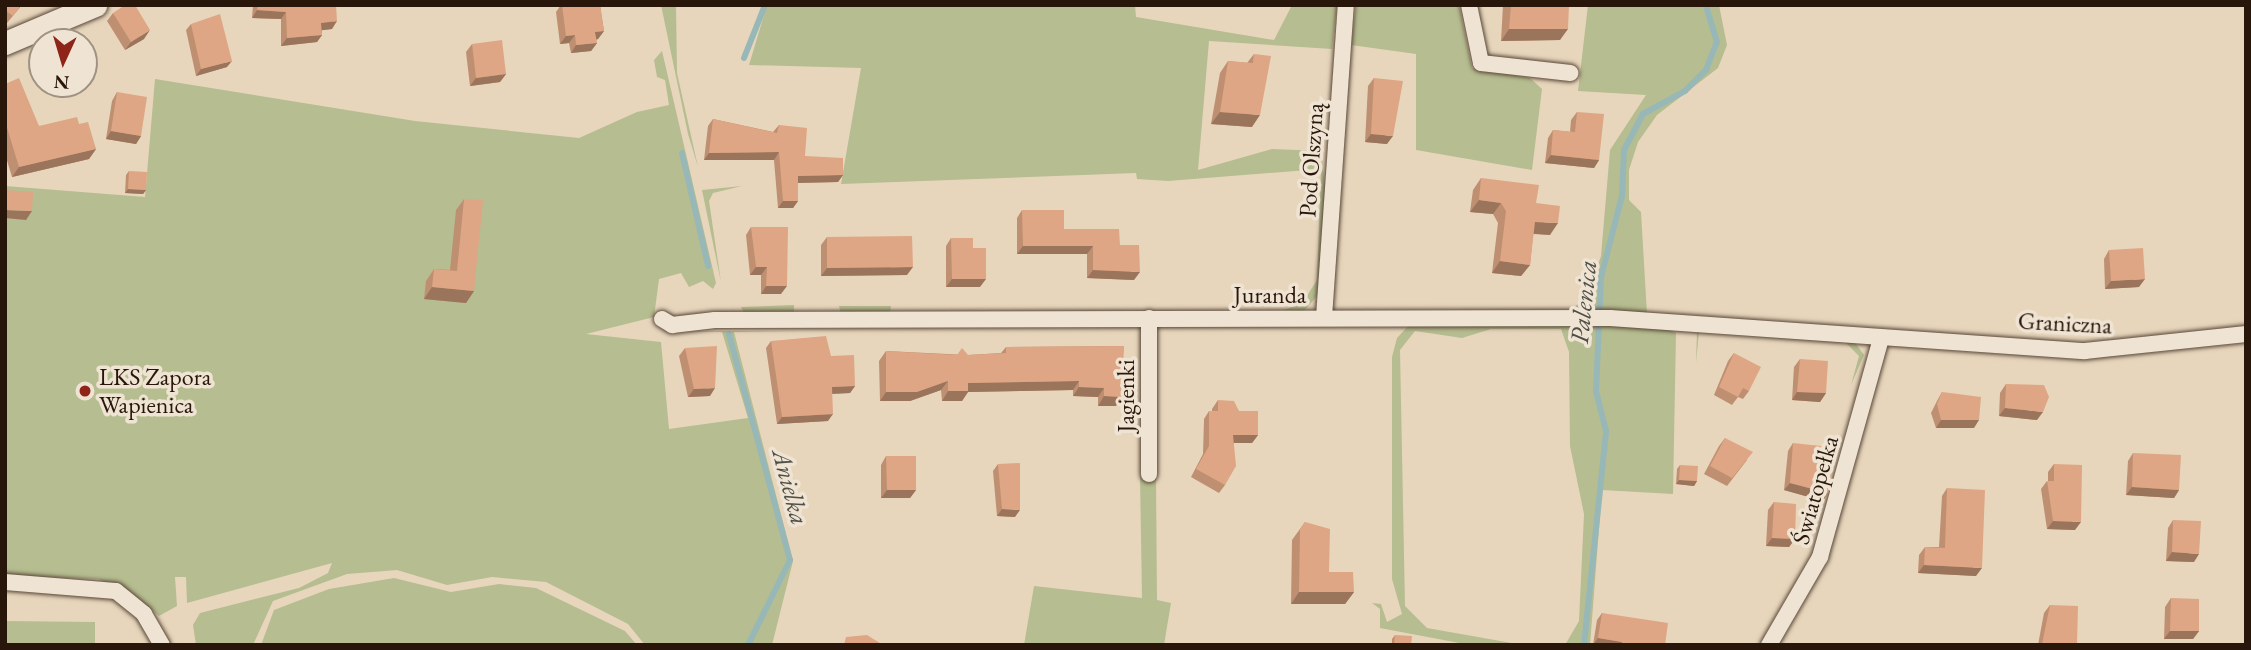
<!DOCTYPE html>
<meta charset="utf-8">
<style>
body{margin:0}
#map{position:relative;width:2251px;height:650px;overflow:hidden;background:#e7d6bc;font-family:"EB Garamond",serif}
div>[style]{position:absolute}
.green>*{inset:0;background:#b6bd90}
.stream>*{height:6px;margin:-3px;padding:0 3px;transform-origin:3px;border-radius:3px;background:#98b8b7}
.roads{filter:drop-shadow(0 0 2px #584637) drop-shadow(0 0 2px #584637)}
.street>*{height:16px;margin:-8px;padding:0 8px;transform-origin:8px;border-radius:8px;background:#efe4d3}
.secondary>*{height:23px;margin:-11.5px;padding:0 11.5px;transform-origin:11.5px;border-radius:11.5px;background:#efe4d3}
.wall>*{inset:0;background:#bf8f72}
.shaded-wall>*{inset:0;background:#9b745c}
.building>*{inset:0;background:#dea684}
.dots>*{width:19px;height:19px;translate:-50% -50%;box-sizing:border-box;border:4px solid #efe4d3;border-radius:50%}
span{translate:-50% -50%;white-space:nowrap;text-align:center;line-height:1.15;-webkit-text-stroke:7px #efe4d3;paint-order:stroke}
.street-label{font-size:24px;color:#29160b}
.poi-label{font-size:24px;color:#29160b}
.left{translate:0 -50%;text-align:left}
.water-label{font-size:26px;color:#504f47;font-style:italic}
.frame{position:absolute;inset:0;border:7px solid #29160b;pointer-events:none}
.north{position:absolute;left:28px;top:28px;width:70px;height:70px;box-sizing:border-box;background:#efe4d3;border:2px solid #a09283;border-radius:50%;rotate:184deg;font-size:19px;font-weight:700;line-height:28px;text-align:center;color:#29160b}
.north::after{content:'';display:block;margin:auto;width:24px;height:32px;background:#8f2418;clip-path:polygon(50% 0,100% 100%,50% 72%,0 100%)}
</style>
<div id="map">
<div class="green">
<div style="clip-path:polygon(661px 5px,676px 5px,677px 73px,698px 167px,688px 134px)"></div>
<div style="clip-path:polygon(767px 5px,1135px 5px,1136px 17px,1274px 40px,1292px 5px,1337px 5px,1332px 49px,1209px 41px,1198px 170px,1272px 149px,1321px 151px,1326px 195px,1318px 295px,1304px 311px,1280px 312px,1303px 302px,1317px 280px,1321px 169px,1168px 181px,1137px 179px,1136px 173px,841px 184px,861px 68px,749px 65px)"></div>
<div style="clip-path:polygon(1356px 5px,1459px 5px,1472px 68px,1530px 78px,1542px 89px,1532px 170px,1416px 150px,1416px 54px,1351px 45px)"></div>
<div style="clip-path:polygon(1588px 5px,1719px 5px,1727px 45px,1718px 68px,1657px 115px,1638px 142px,1629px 170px,1629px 200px,1641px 212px,1647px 314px,1571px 312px,1590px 289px,1601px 256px,1610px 150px,1646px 95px,1578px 91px)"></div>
<div style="clip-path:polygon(662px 51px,716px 283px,713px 289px,703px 281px,689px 287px,681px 273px,659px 279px,654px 317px,586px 334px,661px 342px,669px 429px,748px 418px,722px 332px,681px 331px,798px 331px,734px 332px,793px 561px,772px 645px,645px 645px,628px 624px,546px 582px,492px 577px,447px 585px,397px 570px,347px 574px,273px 601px,253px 645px,196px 645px,193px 625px,200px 613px,299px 588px,328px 573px,332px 563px,187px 603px,186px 577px,175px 577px,177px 606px,159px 616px,131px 592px,98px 579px,5px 576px,5px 186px,145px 197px,155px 79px,415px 121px,579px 138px,637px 112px,669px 105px,665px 80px,657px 77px,654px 60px)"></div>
<div style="clip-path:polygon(742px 186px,713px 193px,709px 201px,721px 282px,702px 190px)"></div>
<div style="clip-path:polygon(794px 305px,794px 314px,745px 315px,741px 307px)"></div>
<div style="clip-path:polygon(839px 306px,891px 306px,890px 313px,841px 314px)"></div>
<div style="clip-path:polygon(1410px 324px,1659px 324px,1676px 333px,1673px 494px,1602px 490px,1590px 645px,1565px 645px,1579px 621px,1584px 514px,1570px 446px,1569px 352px,1561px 329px,1491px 329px,1462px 338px,1415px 331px,1400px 350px,1405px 606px,1427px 628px,1523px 645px,1470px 645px,1380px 628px,1380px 609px,1372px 603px,1381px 604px,1387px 622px,1402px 614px,1392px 579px,1392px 357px,1397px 338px)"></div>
<div style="clip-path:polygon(1697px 330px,1853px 340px,1864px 355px,1851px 385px,1859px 356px,1846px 343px,1699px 332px,1696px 363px)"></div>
<div style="clip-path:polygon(1140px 476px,1156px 476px,1157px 600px,1171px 603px,1164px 645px,1024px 645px,1034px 586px,1142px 598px)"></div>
<div style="clip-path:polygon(394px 578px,451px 592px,499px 584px,536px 588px,625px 631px,637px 645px,261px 645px,274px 610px,329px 589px)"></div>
<div style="clip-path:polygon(5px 621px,95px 622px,95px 645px,5px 645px)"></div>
</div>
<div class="stream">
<div style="left:744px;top:58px;width:57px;rotate:-68.4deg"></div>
<div style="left:682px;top:153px;width:116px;rotate:77deg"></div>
<div style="left:729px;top:334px;width:234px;rotate:74.9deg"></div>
<div style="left:790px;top:560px;width:95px;rotate:116.3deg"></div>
<div style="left:1584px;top:645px;width:215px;rotate:-84.1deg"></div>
<div style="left:1606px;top:431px;width:41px;rotate:-104deg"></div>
<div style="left:1596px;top:391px;width:114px;rotate:-87.5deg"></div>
<div style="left:1601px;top:277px;width:84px;rotate:-75.5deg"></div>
<div style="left:1622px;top:196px;width:46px;rotate:-87.5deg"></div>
<div style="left:1624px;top:150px;width:41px;rotate:-62.2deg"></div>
<div style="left:1643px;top:114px;width:48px;rotate:-28.7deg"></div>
<div style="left:1685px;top:91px;width:30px;rotate:-45deg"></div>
<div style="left:1706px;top:70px;width:30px;rotate:-69deg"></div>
<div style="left:1717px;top:42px;width:39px;rotate:-107deg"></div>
</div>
<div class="roads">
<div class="street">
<div style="left:1469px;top:5px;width:59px;rotate:78.3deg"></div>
<div style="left:1481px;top:63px;width:90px;rotate:6.4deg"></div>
<div style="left:1324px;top:317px;width:313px;rotate:-86deg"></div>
<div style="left:1149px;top:318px;width:156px;rotate:90deg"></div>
<div style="left:662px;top:319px;width:12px;rotate:31deg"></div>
<div style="left:672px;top:325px;width:43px;rotate:-6.6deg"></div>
<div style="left:715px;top:320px;width:895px;rotate:-0.13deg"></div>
<div style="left:1610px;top:318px;width:476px;rotate:4deg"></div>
<div style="left:2085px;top:351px;width:162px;rotate:-6deg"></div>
<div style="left:5px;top:582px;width:111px;rotate:4.6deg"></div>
<div style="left:116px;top:591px;width:36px;rotate:39deg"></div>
<div style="left:144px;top:614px;width:36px;rotate:60deg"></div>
<div style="left:1769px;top:645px;width:102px;rotate:-59.9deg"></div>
<div style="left:1820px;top:557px;width:227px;rotate:-74.4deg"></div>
</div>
<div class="secondary">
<div style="left:5px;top:43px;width:98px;rotate:-22.9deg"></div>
</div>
</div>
<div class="wall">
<div style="clip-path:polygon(5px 5px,22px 5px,7px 23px,5px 21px)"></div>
<div style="clip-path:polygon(253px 5px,336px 5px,332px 29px,322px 30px,322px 35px,317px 42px,281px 46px,281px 19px,252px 18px)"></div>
<div style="clip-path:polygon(561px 5px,600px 5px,604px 31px,598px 39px,596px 40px,597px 43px,591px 51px,571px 53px,569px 43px,560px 44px,556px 12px)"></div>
<div style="clip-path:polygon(1503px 5px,1569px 5px,1560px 40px,1501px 41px)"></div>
<div style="clip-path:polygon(113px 13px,144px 39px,125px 50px,107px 21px)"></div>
<div style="clip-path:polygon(191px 24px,227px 67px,196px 76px,186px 30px)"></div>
<div style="clip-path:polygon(472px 44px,506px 74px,500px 82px,470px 86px,466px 52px)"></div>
<div style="clip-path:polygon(1254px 54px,1252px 127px,1211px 124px,1220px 73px,1228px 61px,1247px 63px)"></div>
<div style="clip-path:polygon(1374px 78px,1387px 144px,1365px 142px,1368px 86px)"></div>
<div style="clip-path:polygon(5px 84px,39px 126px,79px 124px,96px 149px,89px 159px,12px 177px,5px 154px)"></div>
<div style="clip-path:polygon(117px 92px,141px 136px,136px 144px,106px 139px,112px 101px)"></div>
<div style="clip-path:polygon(1577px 112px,1599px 160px,1594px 168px,1545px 163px,1548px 138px,1553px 130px,1570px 132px,1571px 120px)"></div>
<div style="clip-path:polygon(713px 119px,773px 132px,779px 125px,805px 156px,843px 175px,838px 182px,798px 183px,798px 201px,793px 208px,778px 208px,774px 160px,704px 160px,708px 126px)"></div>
<div style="clip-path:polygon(129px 171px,146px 190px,143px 194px,125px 193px,126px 175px)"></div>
<div style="clip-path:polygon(1481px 178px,1536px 203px,1550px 235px,1533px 234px,1530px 265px,1521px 276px,1492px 273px,1498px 223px,1493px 214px,1470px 212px,1473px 190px)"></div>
<div style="clip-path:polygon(464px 199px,474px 291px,466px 303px,424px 299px,426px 281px,434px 269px,450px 270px,456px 210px)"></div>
<div style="clip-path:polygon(1022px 210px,1064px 229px,1120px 245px,1134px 280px,1087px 278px,1087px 254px,1017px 254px,1017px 218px)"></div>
<div style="clip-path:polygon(751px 227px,781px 294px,761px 294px,761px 275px,750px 275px,746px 235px)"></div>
<div style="clip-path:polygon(827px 237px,907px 275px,821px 276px,821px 245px)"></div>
<div style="clip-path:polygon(951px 238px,973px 248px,980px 287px,946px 287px,946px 246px)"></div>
<div style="clip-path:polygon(2109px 250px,2139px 287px,2105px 289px,2104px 259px)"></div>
<div style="clip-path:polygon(771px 341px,831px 356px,855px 386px,850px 393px,832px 394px,828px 421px,777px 424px,766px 348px)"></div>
<div style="clip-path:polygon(1124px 346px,1116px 406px,1098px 406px,1098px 397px,1073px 396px,1073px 390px,968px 392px,962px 401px,942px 401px,941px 390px,910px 401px,880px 401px,879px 361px,886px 351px,968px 355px,1001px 353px,1006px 347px)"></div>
<div style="clip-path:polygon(685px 348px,710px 396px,688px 397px,679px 356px)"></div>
<div style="clip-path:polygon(1734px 353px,1749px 391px,1743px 399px,1738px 397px,1732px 405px,1714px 395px,1728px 361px)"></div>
<div style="clip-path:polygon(1800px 359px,1826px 393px,1820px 402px,1792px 400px,1794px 367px)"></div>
<div style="clip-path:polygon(2006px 384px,2037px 420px,1999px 416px,2000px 393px)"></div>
<div style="clip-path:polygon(1942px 392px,1974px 428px,1936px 428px,1931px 413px,1937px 401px)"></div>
<div style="clip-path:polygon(1218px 400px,1239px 411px,1258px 435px,1252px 443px,1234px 443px,1225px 485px,1219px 493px,1191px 477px,1203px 454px,1204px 419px,1209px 411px,1212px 411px,1212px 409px)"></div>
<div style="clip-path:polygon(1725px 438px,1747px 460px,1727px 486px,1704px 474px,1719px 446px)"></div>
<div style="clip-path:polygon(1793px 443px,1819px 473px,1823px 501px,1784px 490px,1788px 451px)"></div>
<div style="clip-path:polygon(2133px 453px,2179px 490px,2174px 498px,2126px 495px,2128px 461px)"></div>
<div style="clip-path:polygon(886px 456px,916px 490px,910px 498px,881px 498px,881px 465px)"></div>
<div style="clip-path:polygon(998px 464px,1015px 517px,997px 516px,993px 471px)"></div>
<div style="clip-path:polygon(2054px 464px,2075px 530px,2047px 529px,2041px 489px,2047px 481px,2048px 481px,2048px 472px)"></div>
<div style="clip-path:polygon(1680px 465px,1697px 481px,1694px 486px,1676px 484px,1677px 469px)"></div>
<div style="clip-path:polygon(1947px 488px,1976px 576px,1918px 573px,1919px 555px,1925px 547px,1939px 547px,1942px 496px)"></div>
<div style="clip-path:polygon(1774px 502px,1795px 539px,1789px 547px,1766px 546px,1768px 510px)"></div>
<div style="clip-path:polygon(2173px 520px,2194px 562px,2166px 561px,2168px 528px)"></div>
<div style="clip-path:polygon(1305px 522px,1329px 572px,1354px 592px,1345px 604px,1291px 604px,1292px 540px)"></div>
<div style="clip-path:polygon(2171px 598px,2199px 631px,2193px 639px,2164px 639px,2165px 607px)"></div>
<div style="clip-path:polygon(2050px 605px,2077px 645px,2038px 645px,2044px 613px)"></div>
<div style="clip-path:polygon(1602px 613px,1665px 645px,1593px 645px,1597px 620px)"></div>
<div style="clip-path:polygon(1395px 635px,1411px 645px,1392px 645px,1392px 639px)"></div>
</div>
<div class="shaded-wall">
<div style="clip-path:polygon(257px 10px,286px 12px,281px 19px,252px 18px)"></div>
<div style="clip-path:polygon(337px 21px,332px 29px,316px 31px,321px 23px)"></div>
<div style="clip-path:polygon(1509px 29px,1568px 29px,1560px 40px,1501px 41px)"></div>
<div style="clip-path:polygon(150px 30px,144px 39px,125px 50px,131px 42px)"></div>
<div style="clip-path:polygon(604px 31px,598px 39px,590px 41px,595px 32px)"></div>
<div style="clip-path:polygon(322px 35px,317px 42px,281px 46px,287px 38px)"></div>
<div style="clip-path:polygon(575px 35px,569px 43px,560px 44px,566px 36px)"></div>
<div style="clip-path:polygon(597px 43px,591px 51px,571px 53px,576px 45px)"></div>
<div style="clip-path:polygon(232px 61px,227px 67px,196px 76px,201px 69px)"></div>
<div style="clip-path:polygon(506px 74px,500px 82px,470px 86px,476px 78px)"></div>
<div style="clip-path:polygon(1220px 112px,1260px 115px,1252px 127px,1211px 124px)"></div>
<div style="clip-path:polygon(111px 131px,141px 136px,136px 144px,106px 139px)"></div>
<div style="clip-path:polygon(1371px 134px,1393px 136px,1387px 144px,1365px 142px)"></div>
<div style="clip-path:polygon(96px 149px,89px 159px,12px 177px,19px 167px)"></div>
<div style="clip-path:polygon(779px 152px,774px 160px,704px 160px,709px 153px)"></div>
<div style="clip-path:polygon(1551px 155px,1599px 160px,1594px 168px,1545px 163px)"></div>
<div style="clip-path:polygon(843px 175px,838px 182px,793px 183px,798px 176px)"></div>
<div style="clip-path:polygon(128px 189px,146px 190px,143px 194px,125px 193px)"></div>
<div style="clip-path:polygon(1479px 200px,1501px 203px,1493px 214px,1470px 212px)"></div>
<div style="clip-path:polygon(783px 201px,798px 201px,793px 208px,778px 208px)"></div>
<div style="clip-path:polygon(5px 210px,32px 211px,26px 220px,5px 218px)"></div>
<div style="clip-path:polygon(1535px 222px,1558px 223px,1550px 235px,1526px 233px)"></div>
<div style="clip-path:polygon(1023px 246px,1093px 246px,1087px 254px,1017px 254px)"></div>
<div style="clip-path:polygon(1500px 261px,1530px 265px,1521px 276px,1492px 273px)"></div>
<div style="clip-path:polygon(756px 267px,767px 267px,761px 275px,750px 275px)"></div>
<div style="clip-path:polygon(913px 267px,907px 275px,821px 276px,827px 268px)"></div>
<div style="clip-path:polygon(1093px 270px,1140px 272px,1134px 280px,1087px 278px)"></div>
<div style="clip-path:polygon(952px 279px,986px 279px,980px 287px,946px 287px)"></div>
<div style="clip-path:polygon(2145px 279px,2139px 287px,2105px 289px,2111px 281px)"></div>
<div style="clip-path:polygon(766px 286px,787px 286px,781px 294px,761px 294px)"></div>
<div style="clip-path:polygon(432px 287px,474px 291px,466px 303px,424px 299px)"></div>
<div style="clip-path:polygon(948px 381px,941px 390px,910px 401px,880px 401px,886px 392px)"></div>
<div style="clip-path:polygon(1079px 381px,1073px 390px,968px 392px,962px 401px,942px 401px,948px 391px,968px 383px)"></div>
<div style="clip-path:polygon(855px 386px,850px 393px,827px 394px,832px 387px)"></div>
<div style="clip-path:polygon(1079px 387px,1104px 388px,1098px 397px,1073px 396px)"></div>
<div style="clip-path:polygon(715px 388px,710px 396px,688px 397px,694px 389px)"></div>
<div style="clip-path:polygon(1797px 392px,1826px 393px,1820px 402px,1792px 400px)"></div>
<div style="clip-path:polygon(1104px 396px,1122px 397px,1116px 406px,1098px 406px)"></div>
<div style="clip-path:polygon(2005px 408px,2043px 412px,2037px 420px,1999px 416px)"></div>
<div style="clip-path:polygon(833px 414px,828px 421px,777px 424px,782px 417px)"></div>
<div style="clip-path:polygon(1941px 420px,1979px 420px,1974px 428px,1936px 428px)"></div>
<div style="clip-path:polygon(1233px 435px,1258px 435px,1252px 443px,1227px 443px)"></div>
<div style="clip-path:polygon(1679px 480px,1697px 481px,1694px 486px,1676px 484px)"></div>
<div style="clip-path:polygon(1790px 483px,1828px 493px,1823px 501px,1784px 490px)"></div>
<div style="clip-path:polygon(2132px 487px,2179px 490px,2174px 498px,2126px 495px)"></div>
<div style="clip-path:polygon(887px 490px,916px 490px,910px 498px,881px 498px)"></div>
<div style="clip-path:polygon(1002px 509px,1020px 510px,1015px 517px,997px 516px)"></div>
<div style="clip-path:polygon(2053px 521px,2081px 522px,2075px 530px,2047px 529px)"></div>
<div style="clip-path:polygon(1772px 538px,1795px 539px,1789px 547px,1766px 546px)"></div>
<div style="clip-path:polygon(2172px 552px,2199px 554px,2194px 562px,2166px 561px)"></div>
<div style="clip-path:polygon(1924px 565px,1982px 568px,1976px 576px,1918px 573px)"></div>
<div style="clip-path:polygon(1299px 592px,1354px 592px,1345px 604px,1291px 604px)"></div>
<div style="clip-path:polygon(2170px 631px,2199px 631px,2193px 639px,2164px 639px)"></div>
<div style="clip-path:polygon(1598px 638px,1622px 642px,1620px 645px,1593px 645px)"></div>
</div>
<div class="building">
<div style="clip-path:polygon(5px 5px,21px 5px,13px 16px,6px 11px,5px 12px)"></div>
<div style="clip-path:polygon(125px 5px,135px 5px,150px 30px,131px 42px,113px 13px)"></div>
<div style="clip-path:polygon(258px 5px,336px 5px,337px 21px,321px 23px,322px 35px,287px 38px,286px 12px,257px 10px)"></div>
<div style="clip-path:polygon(562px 5px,600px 5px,604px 31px,595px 32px,597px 43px,576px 45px,575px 35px,566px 36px)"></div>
<div style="clip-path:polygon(1511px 5px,1569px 5px,1568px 29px,1509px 29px)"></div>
<div style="clip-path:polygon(220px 14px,232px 61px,201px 69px,191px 24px)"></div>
<div style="clip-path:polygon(502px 40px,506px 74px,476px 78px,472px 44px)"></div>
<div style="clip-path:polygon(1254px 54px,1271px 56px,1260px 115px,1220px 112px,1228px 61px,1253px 63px)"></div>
<div style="clip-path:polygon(19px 78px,39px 126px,77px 117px,79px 124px,88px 122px,96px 149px,19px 167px,5px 121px,5px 84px)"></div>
<div style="clip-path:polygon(1374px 78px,1403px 81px,1393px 136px,1371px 134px)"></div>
<div style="clip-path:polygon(117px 92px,147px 97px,141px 136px,111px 131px)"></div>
<div style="clip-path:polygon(1577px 112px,1604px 114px,1599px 160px,1551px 155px,1553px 130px,1575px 132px)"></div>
<div style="clip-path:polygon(713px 119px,777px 133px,779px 125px,807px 128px,805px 156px,843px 158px,843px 175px,798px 176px,798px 201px,783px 201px,779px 152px,709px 153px)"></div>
<div style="clip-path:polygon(129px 171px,147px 172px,146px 190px,128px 189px)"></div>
<div style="clip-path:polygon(1481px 178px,1539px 185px,1536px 203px,1560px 206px,1558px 223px,1535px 222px,1530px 265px,1500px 261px,1506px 211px,1501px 203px,1479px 200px)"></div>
<div style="clip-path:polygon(5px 190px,33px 192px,32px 211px,5px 210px)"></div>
<div style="clip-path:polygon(464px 199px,483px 200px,474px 291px,432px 287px,434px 269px,457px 271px)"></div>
<div style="clip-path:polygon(1022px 210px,1064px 210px,1064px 229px,1119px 229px,1120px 245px,1139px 245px,1140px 272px,1093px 270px,1093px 246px,1023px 246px)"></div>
<div style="clip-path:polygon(751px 227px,788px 227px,787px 286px,766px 286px,767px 267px,756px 267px)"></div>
<div style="clip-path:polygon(912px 236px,913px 267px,827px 268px,827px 237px)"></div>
<div style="clip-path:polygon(951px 238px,973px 238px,973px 248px,986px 248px,986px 279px,952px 279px)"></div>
<div style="clip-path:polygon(2143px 248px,2145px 279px,2111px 281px,2109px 250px)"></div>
<div style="clip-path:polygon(826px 336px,831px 356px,854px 355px,855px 386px,832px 387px,833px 414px,782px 417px,771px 341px)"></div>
<div style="clip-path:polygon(717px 346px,715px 388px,694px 389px,685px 348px)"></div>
<div style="clip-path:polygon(1124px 346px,1122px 397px,1104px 396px,1104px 388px,1079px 387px,1079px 381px,968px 383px,968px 391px,948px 391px,948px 381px,917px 392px,886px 392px,886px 351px,957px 355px,962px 348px,968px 355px,1006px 353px,1006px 347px)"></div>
<div style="clip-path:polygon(1734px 353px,1761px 367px,1749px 391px,1743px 388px,1738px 397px,1719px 387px)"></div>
<div style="clip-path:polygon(1800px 359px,1828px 361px,1826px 393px,1797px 392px)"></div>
<div style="clip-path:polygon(2006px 384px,2044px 385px,2049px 397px,2043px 412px,2005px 408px)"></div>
<div style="clip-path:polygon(1942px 392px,1981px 397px,1979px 420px,1941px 420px,1937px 404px)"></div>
<div style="clip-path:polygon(1218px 400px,1234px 401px,1239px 411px,1258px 411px,1258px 435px,1233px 435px,1236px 466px,1225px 485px,1196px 469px,1209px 446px,1209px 411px,1218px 411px)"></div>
<div style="clip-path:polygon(1725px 438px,1753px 452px,1732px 478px,1710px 466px)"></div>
<div style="clip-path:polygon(1793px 443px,1821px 446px,1819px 473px,1832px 477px,1828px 493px,1790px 483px)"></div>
<div style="clip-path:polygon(2133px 453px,2181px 455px,2179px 490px,2132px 487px)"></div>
<div style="clip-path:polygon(886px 456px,916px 456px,916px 490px,887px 490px)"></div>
<div style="clip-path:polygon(1020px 463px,1020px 510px,1002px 509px,998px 464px)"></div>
<div style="clip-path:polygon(2054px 464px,2082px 465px,2081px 522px,2053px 521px,2047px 481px,2054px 481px)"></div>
<div style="clip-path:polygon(1680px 465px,1698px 466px,1697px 481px,1679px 480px)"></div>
<div style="clip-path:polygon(1947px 488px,1985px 490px,1982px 568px,1924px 565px,1925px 547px,1945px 548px)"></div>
<div style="clip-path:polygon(1774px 502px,1796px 504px,1795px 539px,1772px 538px)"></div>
<div style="clip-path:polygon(2173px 520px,2201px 521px,2199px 554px,2172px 552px)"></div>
<div style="clip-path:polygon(1305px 522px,1330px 529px,1329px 572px,1353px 572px,1354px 592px,1299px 592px,1300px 529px)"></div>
<div style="clip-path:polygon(2171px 598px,2199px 599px,2199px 631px,2170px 631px)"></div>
<div style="clip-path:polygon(2050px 605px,2078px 606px,2077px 645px,2049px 645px,2049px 644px,2042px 644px)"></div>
<div style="clip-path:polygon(1602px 613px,1668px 623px,1665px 645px,1622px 645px,1622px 642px,1598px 638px)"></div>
<div style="clip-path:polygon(867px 635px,883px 645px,844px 645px,846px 637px)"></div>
<div style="clip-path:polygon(1395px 635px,1412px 636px,1411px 645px,1394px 645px)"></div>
<div style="clip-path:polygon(1422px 644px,1454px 645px,1422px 645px)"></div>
</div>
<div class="dots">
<div style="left:85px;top:391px;background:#8f2418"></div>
</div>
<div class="street-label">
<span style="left:1311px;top:160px;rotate:-86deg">Pod Olszyną</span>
<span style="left:1270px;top:295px">Juranda</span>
<span style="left:2065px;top:323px;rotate:3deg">Graniczna</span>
<span style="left:1126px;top:396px;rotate:-90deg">Jagienki</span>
<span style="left:1815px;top:490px;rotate:-74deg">Światopełka</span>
</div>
<div class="poi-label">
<span class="left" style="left:99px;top:391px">LKS Zapora<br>Wapienica</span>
</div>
<div class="water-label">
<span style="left:1584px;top:302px;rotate:-84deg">Palenica</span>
<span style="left:790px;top:487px;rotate:75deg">Anielka</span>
</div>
<div class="frame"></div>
<div class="north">N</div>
</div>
